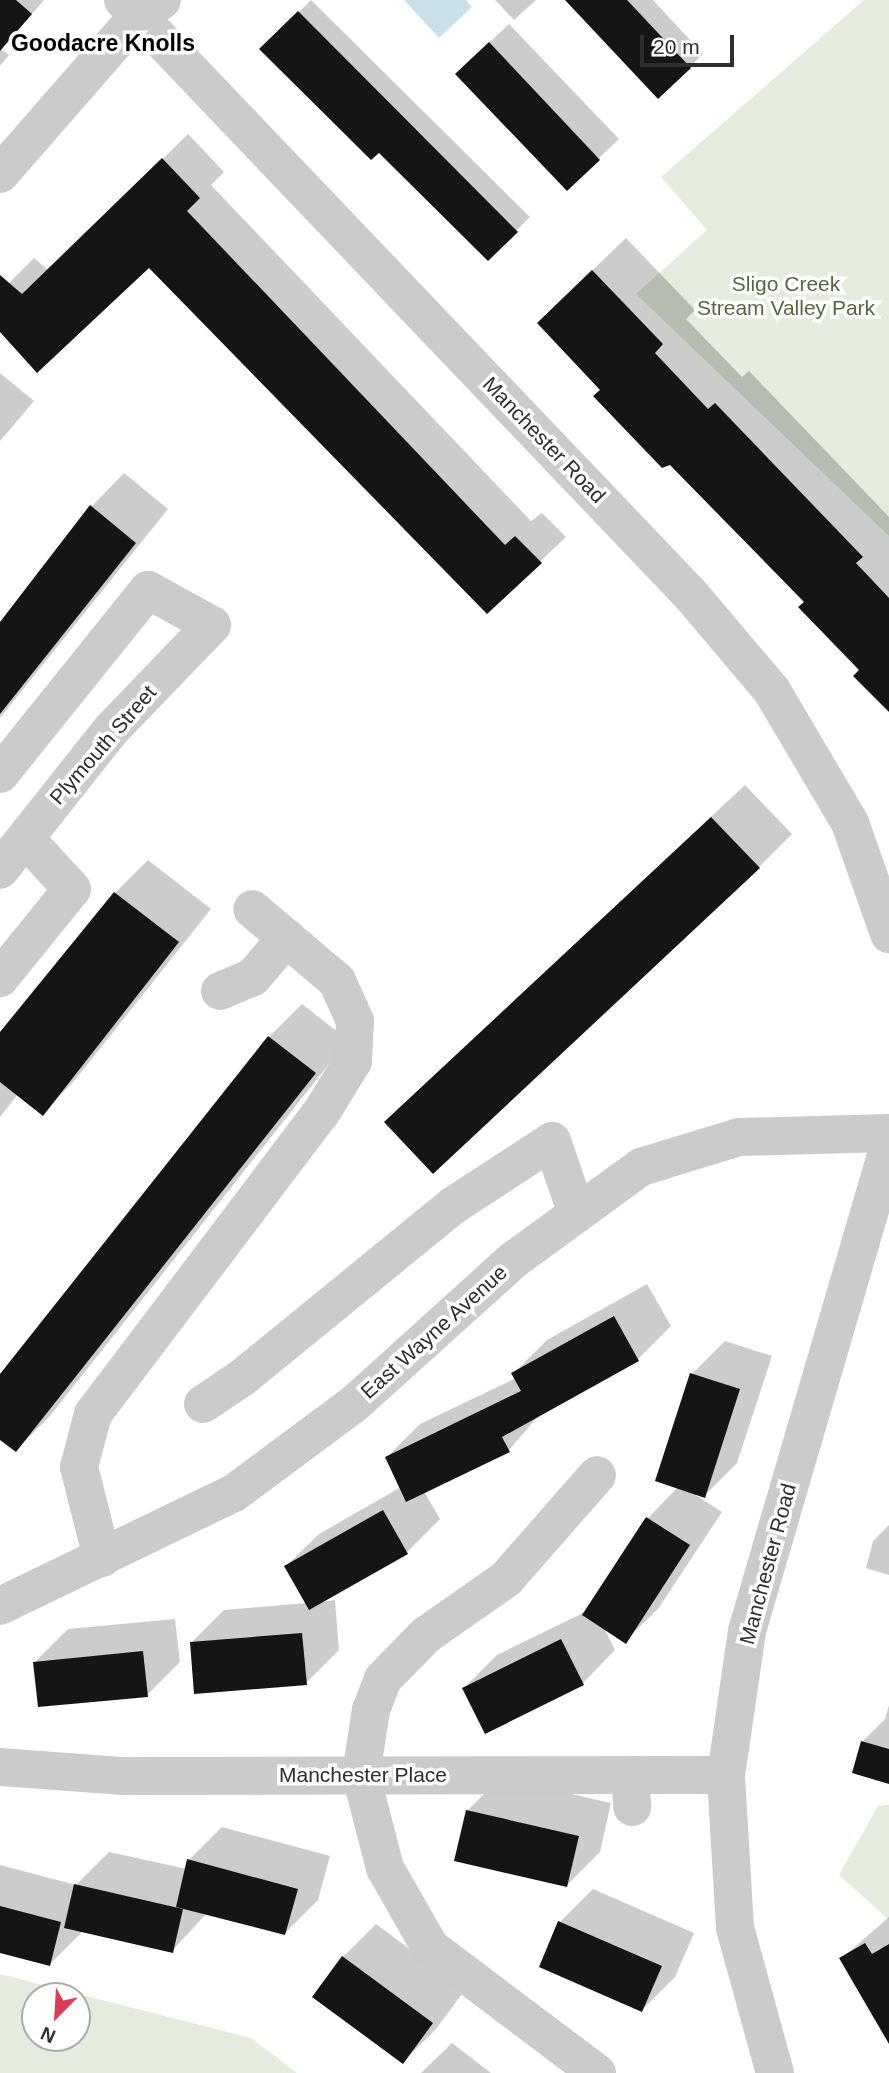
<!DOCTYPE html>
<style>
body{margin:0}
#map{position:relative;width:889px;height:2073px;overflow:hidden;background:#fff;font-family:Helvetica,sans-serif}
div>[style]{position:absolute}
.green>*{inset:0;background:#e5ebdd}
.water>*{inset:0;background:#cae0e9}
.shadow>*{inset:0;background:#0003}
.building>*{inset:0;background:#151515}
.minor>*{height:38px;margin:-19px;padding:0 19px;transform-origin:19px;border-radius:19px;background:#cbcbcb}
span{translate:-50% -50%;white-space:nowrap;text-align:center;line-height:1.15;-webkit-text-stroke:7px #fff;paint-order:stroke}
.park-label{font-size:21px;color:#55673f}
.street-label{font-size:21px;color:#2e2e2e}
.neighbourhood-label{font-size:23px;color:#000;font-weight:700}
.north{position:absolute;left:21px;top:1982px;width:70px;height:70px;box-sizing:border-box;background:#fff;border:2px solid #ababab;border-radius:50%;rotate:204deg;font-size:19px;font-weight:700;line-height:28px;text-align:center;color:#2e2e2e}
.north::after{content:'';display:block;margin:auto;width:24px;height:32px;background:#d93d56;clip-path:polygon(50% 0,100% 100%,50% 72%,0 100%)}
.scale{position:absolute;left:640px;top:35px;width:94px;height:32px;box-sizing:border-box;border:4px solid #2e2e2e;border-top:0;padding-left:9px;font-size:21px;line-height:24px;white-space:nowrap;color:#2e2e2e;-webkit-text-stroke:5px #fff;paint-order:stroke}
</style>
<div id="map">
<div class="green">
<div style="clip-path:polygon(864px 0,889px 0,889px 536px,636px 294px,707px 230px,661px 177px)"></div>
<div style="clip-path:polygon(889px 1805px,889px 1920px,839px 1875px,878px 1806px)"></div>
<div style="clip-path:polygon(evenodd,0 1974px,251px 2038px,297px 2073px,0 2073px,0 1974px,35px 1996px,77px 1996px,77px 2038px,35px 2038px,35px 1996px)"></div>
</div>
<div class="water">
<div style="clip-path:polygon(404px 0,466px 0,472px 7px,439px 38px)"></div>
</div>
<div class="shadow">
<div style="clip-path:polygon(0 0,44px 0,1px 49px,9px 55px,0 66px)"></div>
<div style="clip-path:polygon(311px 0,530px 217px,488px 259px,379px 150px,262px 49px)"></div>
<div style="clip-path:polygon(495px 0,536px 0,514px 20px)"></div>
<div style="clip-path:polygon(567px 0,653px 0,703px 54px,690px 67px)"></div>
<div style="clip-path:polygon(509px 24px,619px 139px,567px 188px,477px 54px)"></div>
<div style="clip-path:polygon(188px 134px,224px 172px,211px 185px,531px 521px,542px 513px,566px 537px,487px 612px,149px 265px,0 329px,0 293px,9px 283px,34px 258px,49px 271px)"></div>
<div style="clip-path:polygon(626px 238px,695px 310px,686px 319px,742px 377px,749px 371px,889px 517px,889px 710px,806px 601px,602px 389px,572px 290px)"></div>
<div style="clip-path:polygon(0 373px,34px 401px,0 441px)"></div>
<div style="clip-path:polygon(124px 473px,168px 509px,0 718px,0 623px,92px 506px)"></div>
<div style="clip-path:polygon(745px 785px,792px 834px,759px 867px,420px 1089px)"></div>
<div style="clip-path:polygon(148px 860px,211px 909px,75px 1080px,43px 1113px,18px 1094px,0 1117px,0 1036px,115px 893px)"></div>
<div style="clip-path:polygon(302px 1004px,348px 1040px,49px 1417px,16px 1450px,0 1437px,0 1377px,269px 1037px)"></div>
<div style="clip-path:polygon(647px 1284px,671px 1326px,638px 1359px,540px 1414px,509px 1450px,424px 1491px,440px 1519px,407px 1552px,320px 1602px,335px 1600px,339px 1650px,306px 1683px,191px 1643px,224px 1610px,306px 1603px,286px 1566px,319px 1534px,401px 1487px,387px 1457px,420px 1424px,516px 1378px,514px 1373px,547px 1340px)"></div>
<div style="clip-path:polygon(725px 1341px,772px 1356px,737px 1463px,704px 1496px,694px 1494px,722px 1512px,658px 1609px,625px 1641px,604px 1628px,615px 1650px,583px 1683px,464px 1688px,497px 1655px,587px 1611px,648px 1518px,678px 1487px,692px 1374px)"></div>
<div style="clip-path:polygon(889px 1525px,889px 1575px,866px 1568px,873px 1541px)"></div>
<div style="clip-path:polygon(175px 1619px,180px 1662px,147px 1695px,35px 1662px,68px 1629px)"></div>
<div style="clip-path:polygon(889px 1705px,889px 1782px,854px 1772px,863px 1741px,885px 1719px)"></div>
<div style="clip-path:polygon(500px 1778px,611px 1803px,600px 1852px,567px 1885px,467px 1811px)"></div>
<div style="clip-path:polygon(222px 1827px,330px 1856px,318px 1900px,285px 1933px,207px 1913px,172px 1951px,83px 1931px,50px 1964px,0 1951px,0 1865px,76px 1885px,109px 1852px,187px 1869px,189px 1860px)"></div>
<div style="clip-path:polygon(593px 1889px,694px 1933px,675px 1977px,642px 2010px,560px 1922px)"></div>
<div style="clip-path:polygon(889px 1917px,889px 2041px,841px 1959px)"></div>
<div style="clip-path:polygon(376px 1924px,465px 1990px,436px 2029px,403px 2062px,343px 1957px)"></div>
<div style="clip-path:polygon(452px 2043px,491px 2073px,421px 2073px)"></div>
</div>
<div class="building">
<div style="clip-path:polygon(0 0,16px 0,32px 14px,0 51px)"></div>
<div style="clip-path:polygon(565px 0,627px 0,691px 68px,658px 99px)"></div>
<div style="clip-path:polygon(298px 11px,518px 232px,488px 261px,379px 153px,371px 160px,259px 49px)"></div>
<div style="clip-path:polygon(489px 42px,600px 160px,567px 191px,455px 74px)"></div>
<div style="clip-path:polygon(162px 158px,200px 198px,187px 211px,505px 545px,515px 536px,542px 563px,487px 614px,149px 268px,37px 373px,0 332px,0 275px,22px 294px)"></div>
<div style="clip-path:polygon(592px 270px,663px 344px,655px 353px,708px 409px,715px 403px,863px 557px,856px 563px,889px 598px,889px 712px,853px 676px,859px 670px,798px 607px,804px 602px,670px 465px,662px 468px,593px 396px,600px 390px,537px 323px)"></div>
<div style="clip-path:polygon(90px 505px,136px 543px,0 714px,0 622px)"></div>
<div style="clip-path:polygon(711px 817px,760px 868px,433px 1174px,384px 1122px)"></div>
<div style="clip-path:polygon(114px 892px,179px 942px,43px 1116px,0 1082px,0 1032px)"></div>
<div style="clip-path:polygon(268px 1036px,316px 1073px,16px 1452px,0 1440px,0 1374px)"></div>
<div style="clip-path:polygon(614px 1316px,639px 1361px,502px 1437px,510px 1452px,406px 1502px,385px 1457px,521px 1391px,511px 1373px)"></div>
<div style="clip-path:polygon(690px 1373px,740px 1389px,705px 1498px,655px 1481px)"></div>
<div style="clip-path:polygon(383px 1510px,408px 1554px,309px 1610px,284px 1566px)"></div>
<div style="clip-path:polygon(646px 1517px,690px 1545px,626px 1644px,582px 1615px)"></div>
<div style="clip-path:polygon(302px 1633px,307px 1685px,194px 1694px,190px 1642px)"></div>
<div style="clip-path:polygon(561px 1639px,584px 1685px,485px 1734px,462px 1688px)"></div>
<div style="clip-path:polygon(143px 1651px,148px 1697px,38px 1707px,33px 1662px)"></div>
<div style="clip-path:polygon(861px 1741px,889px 1749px,889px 1784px,852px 1773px)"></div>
<div style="clip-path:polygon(466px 1810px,579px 1836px,567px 1887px,454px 1861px)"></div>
<div style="clip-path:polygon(187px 1859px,298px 1889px,285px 1935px,176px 1907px)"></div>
<div style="clip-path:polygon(74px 1884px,183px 1909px,173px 1953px,64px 1928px)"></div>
<div style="clip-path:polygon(0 1906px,61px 1922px,50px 1966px,0 1953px)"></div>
<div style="clip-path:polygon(558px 1921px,662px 1966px,642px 2012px,539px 1967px)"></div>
<div style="clip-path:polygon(865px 1943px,872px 1954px,889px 1944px,889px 2044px,839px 1958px)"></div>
<div style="clip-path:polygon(342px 1956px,433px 2023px,403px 2064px,312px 1997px)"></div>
</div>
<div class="minor">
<div style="left:123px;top:0;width:823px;rotate:46.33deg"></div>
<div style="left:691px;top:595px;width:126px;rotate:49.8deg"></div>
<div style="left:772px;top:691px;width:153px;rotate:59.4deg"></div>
<div style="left:850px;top:823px;width:118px;rotate:70.6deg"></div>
<div style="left:0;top:174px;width:208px;rotate:-48.9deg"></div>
<div style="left:137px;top:17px;width:30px;rotate:-34deg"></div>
<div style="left:0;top:774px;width:236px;rotate:-51.2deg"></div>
<div style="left:148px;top:590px;width:73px;rotate:28.7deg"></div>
<div style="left:212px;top:625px;width:147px;rotate:133.9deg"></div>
<div style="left:110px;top:731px;width:177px;rotate:128.4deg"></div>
<div style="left:0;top:978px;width:114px;rotate:-51deg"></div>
<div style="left:72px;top:889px;width:69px;rotate:-132.7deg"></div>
<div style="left:220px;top:991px;width:36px;rotate:-23deg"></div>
<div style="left:253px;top:977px;width:52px;rotate:-49.6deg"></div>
<div style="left:203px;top:1404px;width:48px;rotate:-34deg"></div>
<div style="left:243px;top:1377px;width:272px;rotate:-39.2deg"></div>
<div style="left:454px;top:1205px;width:117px;rotate:-33.1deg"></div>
<div style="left:552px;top:1141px;width:77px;rotate:71.1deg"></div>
<div style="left:102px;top:1558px;width:94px;rotate:-104.2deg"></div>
<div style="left:79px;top:1467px;width:55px;rotate:-75.2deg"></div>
<div style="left:93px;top:1414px;width:378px;rotate:-52.9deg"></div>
<div style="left:321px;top:1113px;width:61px;rotate:-58.4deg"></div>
<div style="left:353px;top:1061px;width:40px;rotate:-87.1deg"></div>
<div style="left:355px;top:1021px;width:44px;rotate:-114.2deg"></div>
<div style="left:337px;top:981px;width:111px;rotate:-139.7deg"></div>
<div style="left:0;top:1606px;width:260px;rotate:-25.8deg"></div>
<div style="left:234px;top:1493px;width:149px;rotate:-36.6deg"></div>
<div style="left:354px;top:1404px;width:213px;rotate:-42.1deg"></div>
<div style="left:512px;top:1261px;width:160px;rotate:-36.1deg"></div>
<div style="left:641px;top:1167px;width:102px;rotate:-17deg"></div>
<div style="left:739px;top:1137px;width:150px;rotate:-1.5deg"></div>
<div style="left:0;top:1767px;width:124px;rotate:4.2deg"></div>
<div style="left:124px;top:1776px;width:602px;rotate:-0.1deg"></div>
<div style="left:630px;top:1775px;width:32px;rotate:86deg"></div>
<div style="left:597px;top:2073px;width:209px;rotate:-143deg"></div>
<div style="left:430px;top:1947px;width:91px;rotate:-119.7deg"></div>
<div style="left:385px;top:1868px;width:96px;rotate:-104.5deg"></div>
<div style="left:361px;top:1775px;width:66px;rotate:-81.3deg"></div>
<div style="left:371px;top:1710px;width:33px;rotate:-69deg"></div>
<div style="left:383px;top:1679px;width:62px;rotate:-45.7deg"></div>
<div style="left:426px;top:1635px;width:98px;rotate:-35deg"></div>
<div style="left:506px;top:1579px;width:138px;rotate:-48.8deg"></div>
<div style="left:775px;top:2073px;width:150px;rotate:-105.4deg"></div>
<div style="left:735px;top:1928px;width:153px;rotate:-93.4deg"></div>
<div style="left:726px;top:1775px;width:146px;rotate:-81.7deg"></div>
<div style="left:747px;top:1631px;width:506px;rotate:-73.71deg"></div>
</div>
<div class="park-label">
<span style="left:786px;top:296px">Sligo Creek<br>Stream Valley Park</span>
</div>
<div class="street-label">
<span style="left:544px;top:440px;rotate:46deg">Manchester Road</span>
<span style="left:103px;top:745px;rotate:-49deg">Plymouth Street</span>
<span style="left:434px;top:1332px;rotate:-42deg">East Wayne Avenue</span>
<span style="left:768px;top:1564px;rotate:-75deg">Manchester Road</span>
<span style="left:363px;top:1775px">Manchester Place</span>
</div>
<div class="neighbourhood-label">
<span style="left:103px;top:43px">Goodacre Knolls</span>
</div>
<div class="north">N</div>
<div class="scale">20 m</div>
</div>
